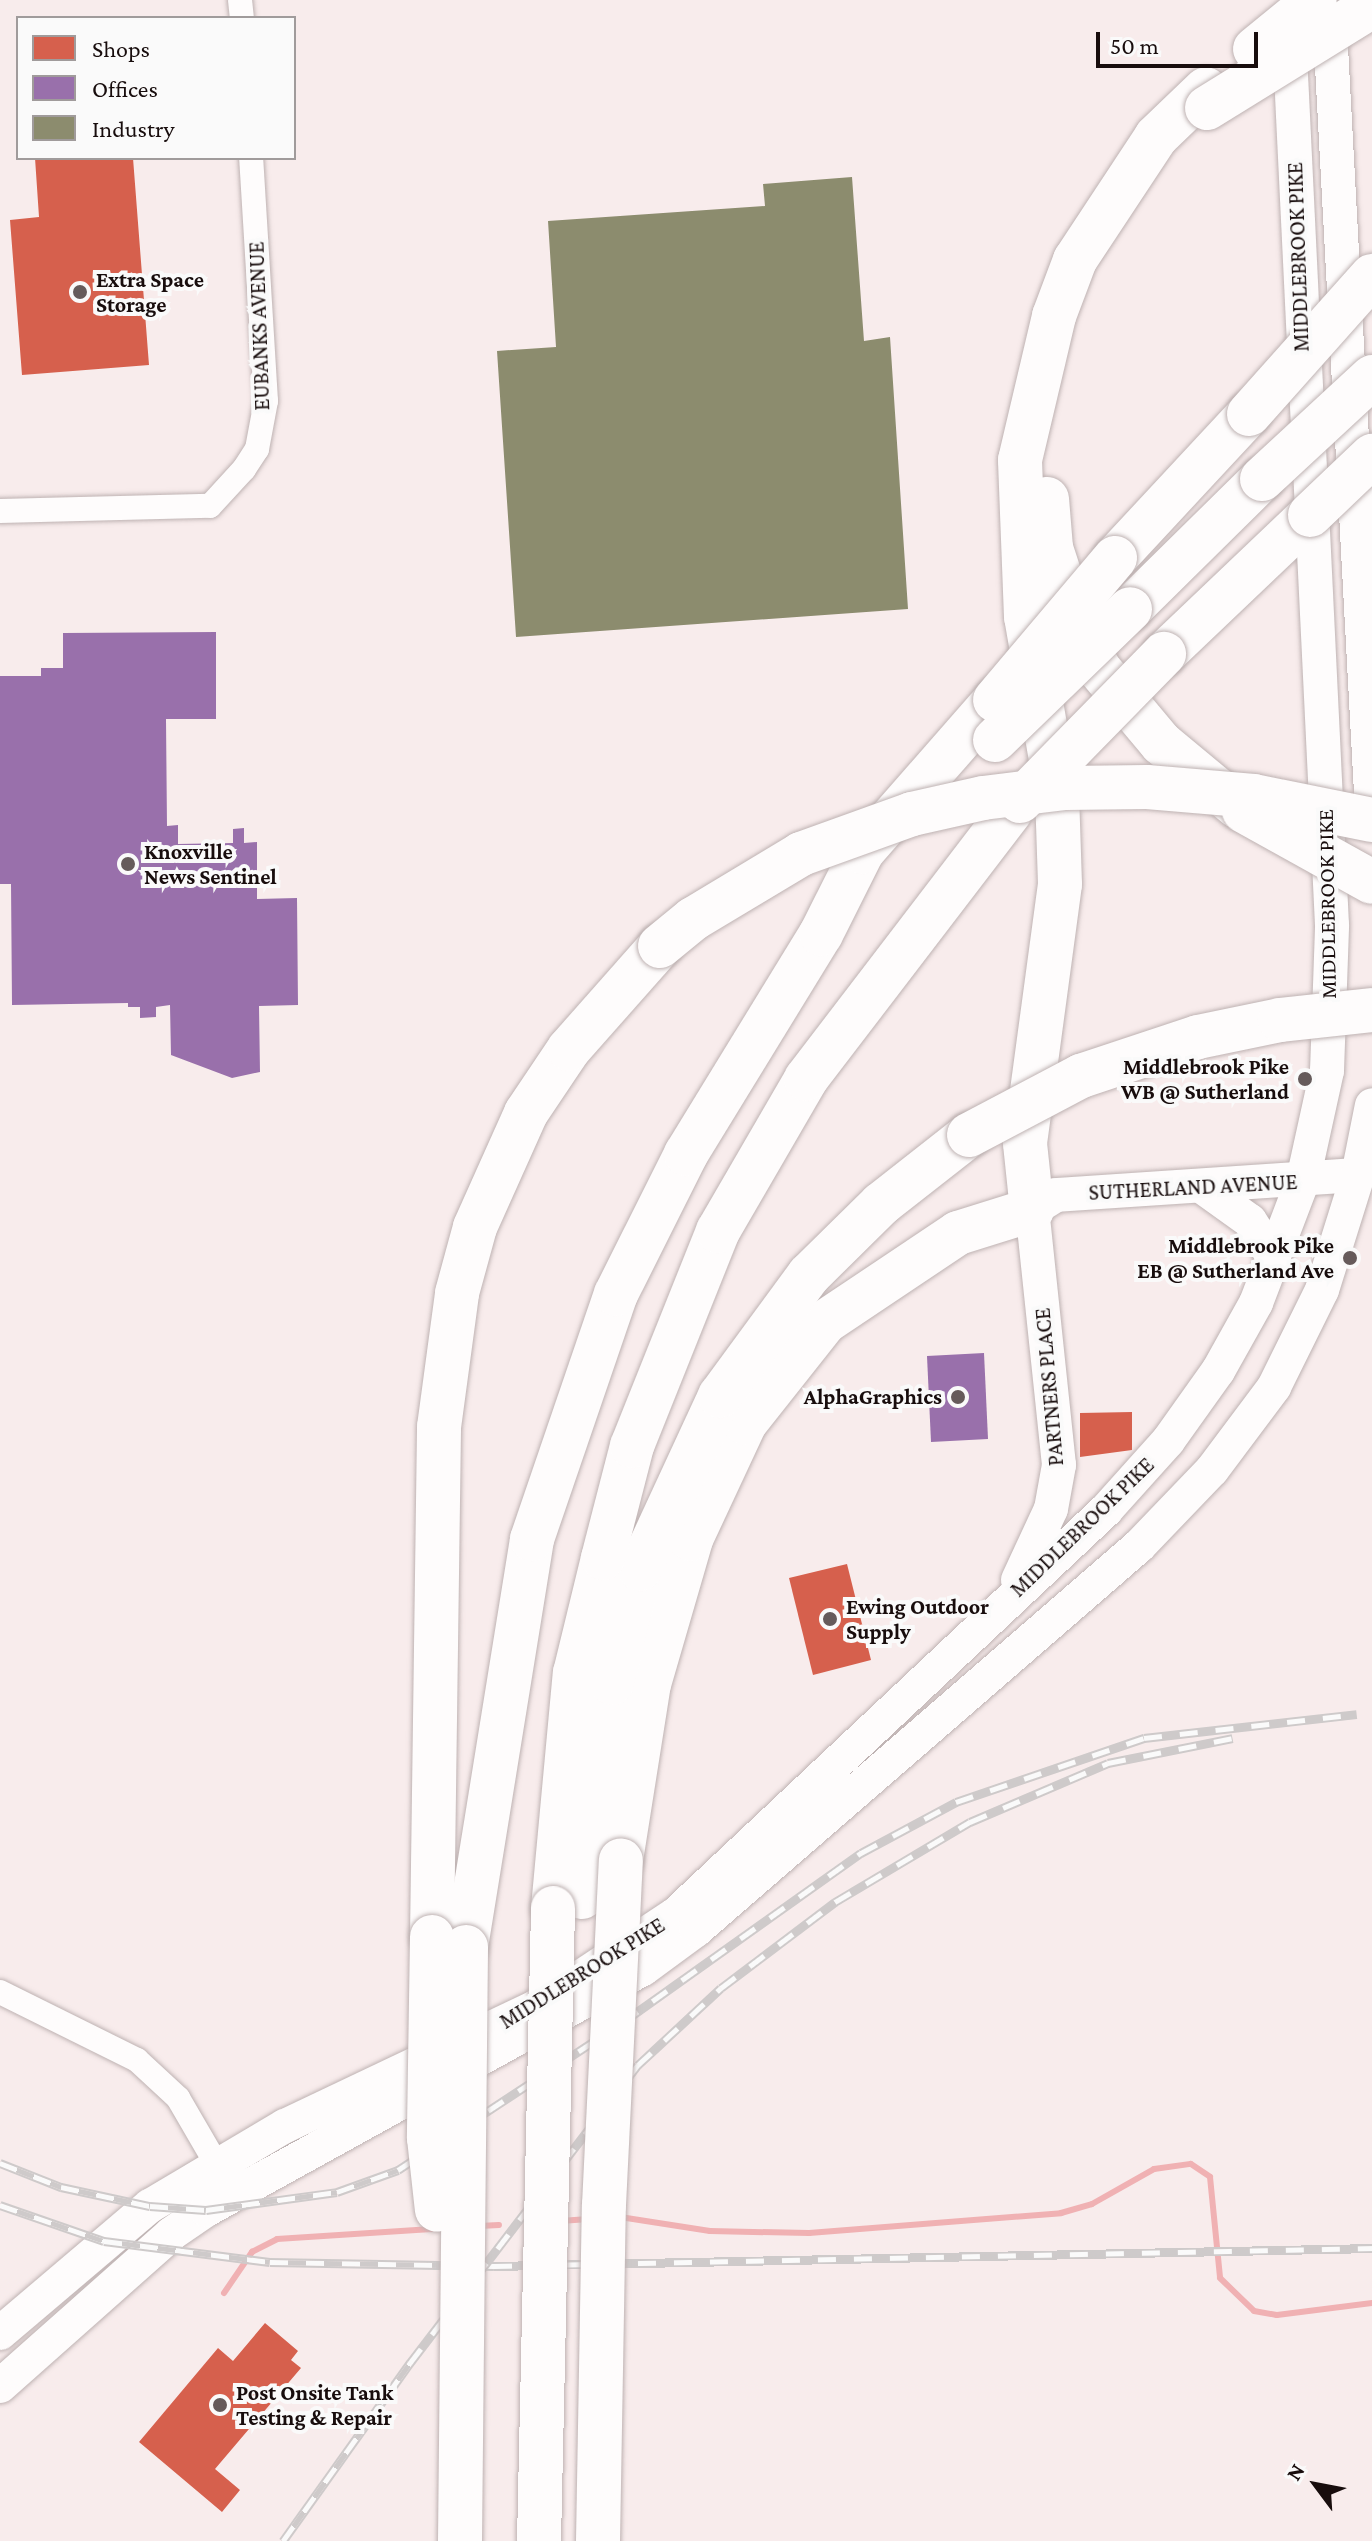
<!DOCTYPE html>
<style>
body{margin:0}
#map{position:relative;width:1372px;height:2541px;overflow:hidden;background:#f8ecec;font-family:"Crimson Pro",serif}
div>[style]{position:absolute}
.shops>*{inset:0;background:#d6604d}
.offices>*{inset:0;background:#9970ab}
.industry>*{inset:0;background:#8c8c6e}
.stream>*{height:6px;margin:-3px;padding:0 3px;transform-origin:3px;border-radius:3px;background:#f0b1b3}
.roads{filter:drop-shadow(0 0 2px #beb2b2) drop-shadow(0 0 2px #beb2b2)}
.minor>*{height:24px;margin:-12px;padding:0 12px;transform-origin:12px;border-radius:12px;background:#fefcfc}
.secondary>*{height:34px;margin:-17px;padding:0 17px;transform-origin:17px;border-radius:17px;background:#fefcfc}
.motorway>*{height:44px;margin:-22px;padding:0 22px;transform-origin:22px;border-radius:22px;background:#fefcfc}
.rail>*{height:9px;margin-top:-4.5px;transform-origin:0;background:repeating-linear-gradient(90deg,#fafafa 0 18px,#cecaca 0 36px);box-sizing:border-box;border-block:2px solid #cecaca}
.bridges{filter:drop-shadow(0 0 2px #beb2b2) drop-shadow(0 0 2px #beb2b2)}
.motorway-bridge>*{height:44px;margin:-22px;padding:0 22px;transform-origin:22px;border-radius:22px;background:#fefcfc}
.dots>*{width:22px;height:22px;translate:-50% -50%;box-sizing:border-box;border:4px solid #fafafa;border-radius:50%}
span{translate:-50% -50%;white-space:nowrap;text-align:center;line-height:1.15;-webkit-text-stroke:8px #fafafa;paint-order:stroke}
.street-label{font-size:22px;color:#180d0d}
.poi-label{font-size:22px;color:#180d0d;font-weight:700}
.left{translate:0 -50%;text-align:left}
.right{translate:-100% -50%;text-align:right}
.legend{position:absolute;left:16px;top:16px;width:280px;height:144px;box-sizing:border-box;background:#fafafa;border:2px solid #a09b9b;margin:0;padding:10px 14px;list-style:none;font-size:24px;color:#180d0d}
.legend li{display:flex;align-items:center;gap:16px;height:40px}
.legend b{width:40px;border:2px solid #a09b9b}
.north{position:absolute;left:1276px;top:2445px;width:80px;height:80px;-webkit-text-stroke:6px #fafafa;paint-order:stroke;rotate:302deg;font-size:22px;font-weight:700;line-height:32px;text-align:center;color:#180d0d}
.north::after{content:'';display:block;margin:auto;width:28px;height:36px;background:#180d0d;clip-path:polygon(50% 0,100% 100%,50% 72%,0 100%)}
.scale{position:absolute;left:1096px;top:32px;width:162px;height:36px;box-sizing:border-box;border:4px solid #180d0d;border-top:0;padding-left:10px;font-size:24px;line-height:28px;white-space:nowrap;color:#180d0d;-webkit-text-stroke:6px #fafafa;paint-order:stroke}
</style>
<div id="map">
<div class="shops">
<div style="clip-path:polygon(35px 158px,133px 158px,149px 365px,22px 375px,10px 220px,39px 217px)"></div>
<div style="clip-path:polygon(1132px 1412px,1132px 1450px,1080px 1457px,1080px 1413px)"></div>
<div style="clip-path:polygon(847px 1564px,871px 1660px,813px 1675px,789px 1578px)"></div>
<div style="clip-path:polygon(265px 2323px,298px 2351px,291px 2360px,301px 2368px,215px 2469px,240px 2490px,222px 2512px,139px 2442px,218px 2348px,233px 2361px)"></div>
</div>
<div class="offices">
<div style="clip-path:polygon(216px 632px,216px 719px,166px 719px,167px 826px,178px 825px,178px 844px,233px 843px,233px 829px,244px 828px,244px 843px,257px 842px,257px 899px,297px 898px,298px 1005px,259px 1006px,260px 1072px,232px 1078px,171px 1055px,170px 1005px,156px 1007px,156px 1017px,140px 1018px,140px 1007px,128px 1007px,128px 1003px,12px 1005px,11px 884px,0 884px,0 676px,41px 676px,41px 668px,63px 668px,63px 633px)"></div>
<div style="clip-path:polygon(984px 1353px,988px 1439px,931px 1442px,927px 1356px)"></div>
</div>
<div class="industry">
<div style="clip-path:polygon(852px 177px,864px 341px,890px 337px,908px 609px,516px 637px,497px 351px,556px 347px,548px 221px,765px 206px,763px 184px)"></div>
</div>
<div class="stream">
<div style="left:620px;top:2217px;width:91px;rotate:8.8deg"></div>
<div style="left:710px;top:2231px;width:99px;rotate:1.2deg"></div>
<div style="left:809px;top:2233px;width:253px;rotate:-4.5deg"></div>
<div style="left:1061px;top:2213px;width:32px;rotate:-16deg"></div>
<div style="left:1092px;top:2204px;width:71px;rotate:-29.4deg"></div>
<div style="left:1154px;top:2169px;width:37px;rotate:-8deg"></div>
<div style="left:1191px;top:2164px;width:23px;rotate:34deg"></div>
<div style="left:1210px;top:2177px;width:101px;rotate:84.3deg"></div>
<div style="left:1220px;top:2278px;width:47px;rotate:44.1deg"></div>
<div style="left:1254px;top:2311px;width:23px;rotate:10deg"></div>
<div style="left:1277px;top:2315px;width:96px;rotate:-7.2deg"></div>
<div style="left:560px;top:2221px;width:29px;rotate:-4deg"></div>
<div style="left:479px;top:2226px;width:20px;rotate:-3deg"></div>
<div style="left:224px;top:2293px;width:50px;rotate:-55.7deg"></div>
<div style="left:252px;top:2252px;width:28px;rotate:-27deg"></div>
<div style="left:277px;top:2239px;width:155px;rotate:-3.7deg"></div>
</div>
<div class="roads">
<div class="minor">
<div style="left:240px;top:0;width:18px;rotate:84deg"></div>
<div style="left:0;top:511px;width:210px;rotate:-1.4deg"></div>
<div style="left:210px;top:506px;width:50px;rotate:-47.4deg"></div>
<div style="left:244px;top:469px;width:24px;rotate:-57deg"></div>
<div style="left:257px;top:449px;width:49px;rotate:-79.4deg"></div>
<div style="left:266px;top:401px;width:243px;rotate:-93.5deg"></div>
<div style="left:0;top:1992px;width:153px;rotate:26.4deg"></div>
<div style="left:137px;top:2060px;width:56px;rotate:42.8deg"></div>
<div style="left:178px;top:2098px;width:78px;rotate:59.8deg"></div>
<div style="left:217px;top:2165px;width:16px;rotate:38deg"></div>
</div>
<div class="secondary">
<div style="left:1329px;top:10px;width:804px;rotate:86.93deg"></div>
<div style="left:1201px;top:1186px;width:60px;rotate:35.5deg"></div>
<div style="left:1250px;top:1221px;width:44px;rotate:57deg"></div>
<div style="left:1018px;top:1580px;width:78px;rotate:-65.1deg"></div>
<div style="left:1051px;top:1509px;width:45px;rotate:-79.7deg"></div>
<div style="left:1059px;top:1465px;width:256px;rotate:-96deg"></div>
<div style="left:1032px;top:1210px;width:28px;rotate:-32deg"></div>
<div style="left:1056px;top:1195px;width:303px;rotate:-3.8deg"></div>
<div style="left:0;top:2333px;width:197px;rotate:-40.3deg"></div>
<div style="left:150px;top:2206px;width:157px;rotate:-30.7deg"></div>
<div style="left:285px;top:2126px;width:276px;rotate:-25.4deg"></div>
<div style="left:534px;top:2008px;width:170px;rotate:-33.5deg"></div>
<div style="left:676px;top:1914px;width:590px;rotate:-43.21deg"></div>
<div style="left:1106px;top:1510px;width:93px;rotate:-48.1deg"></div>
<div style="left:1168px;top:1441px;width:86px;rotate:-54.5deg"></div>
<div style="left:1218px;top:1371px;width:78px;rotate:-60.8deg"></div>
<div style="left:1256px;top:1303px;width:132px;rotate:-69.1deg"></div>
<div style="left:1303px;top:1180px;width:112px;rotate:-77.6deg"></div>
<div style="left:1327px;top:1071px;width:146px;rotate:-88deg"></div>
<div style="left:1332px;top:925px;width:892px;rotate:-92.76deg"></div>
<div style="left:0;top:2386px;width:229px;rotate:-41.6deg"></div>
<div style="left:171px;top:2234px;width:42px;rotate:-34.4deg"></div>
<div style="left:206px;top:2210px;width:499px;rotate:-28.9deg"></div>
<div style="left:643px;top:1969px;width:66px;rotate:-36.3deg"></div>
<div style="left:696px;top:1930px;width:586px;rotate:-40.92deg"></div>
<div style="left:1139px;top:1546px;width:105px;rotate:-46.2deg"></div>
<div style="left:1212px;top:1470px;width:104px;rotate:-53.2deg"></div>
<div style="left:1274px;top:1387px;width:108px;rotate:-63.7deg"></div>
<div style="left:1322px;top:1290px;width:121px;rotate:-72.6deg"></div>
<div style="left:1358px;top:1175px;width:71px;rotate:-78.7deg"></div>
</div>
<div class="motorway">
<div style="left:1047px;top:499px;width:49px;rotate:85.3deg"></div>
<div style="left:1051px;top:548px;width:78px;rotate:72deg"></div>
<div style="left:1075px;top:622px;width:53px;rotate:62.9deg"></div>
<div style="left:1099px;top:669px;width:97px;rotate:50deg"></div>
<div style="left:1161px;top:743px;width:99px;rotate:39.7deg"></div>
<div style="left:1115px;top:558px;width:197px;rotate:-47.1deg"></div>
<div style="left:1130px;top:609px;width:185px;rotate:-44.6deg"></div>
<div style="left:1164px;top:654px;width:202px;rotate:-43.6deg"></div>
<div style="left:621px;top:1860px;width:178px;rotate:-81deg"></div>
<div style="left:649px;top:1684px;width:151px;rotate:-73.8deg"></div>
<div style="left:691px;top:1539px;width:128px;rotate:-65deg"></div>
<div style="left:745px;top:1423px;width:129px;rotate:-51.6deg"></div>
<div style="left:825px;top:1322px;width:160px;rotate:-33.8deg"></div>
<div style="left:958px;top:1233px;width:77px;rotate:-17.3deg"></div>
<div style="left:1032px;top:1210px;width:67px;rotate:-96deg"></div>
<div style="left:1025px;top:1143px;width:261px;rotate:-82.3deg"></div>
<div style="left:1060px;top:884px;width:90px;rotate:-91.9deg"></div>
<div style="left:1057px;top:794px;width:180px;rotate:-99.9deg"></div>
<div style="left:1026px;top:617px;width:157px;rotate:-92.2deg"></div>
<div style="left:1020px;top:460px;width:148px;rotate:-76.7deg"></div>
<div style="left:1054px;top:316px;width:60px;rotate:-69.4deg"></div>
<div style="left:1075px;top:260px;width:147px;rotate:-56.6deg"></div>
<div style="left:1156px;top:137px;width:69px;rotate:-43.8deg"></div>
<div style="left:582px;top:1897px;width:216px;rotate:-82deg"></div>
<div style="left:612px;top:1683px;width:117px;rotate:-76.2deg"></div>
<div style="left:640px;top:1569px;width:191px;rotate:-65.2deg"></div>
<div style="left:720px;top:1396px;width:150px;rotate:-53.7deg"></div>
<div style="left:809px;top:1275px;width:101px;rotate:-44.6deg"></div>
<div style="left:881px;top:1204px;width:112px;rotate:-38.1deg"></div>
<div style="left:553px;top:1908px;width:236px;rotate:-84.7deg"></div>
<div style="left:575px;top:1673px;width:118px;rotate:-76.3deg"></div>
<div style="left:603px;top:1558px;width:116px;rotate:-75.5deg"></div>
<div style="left:632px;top:1446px;width:232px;rotate:-68.2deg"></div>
<div style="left:718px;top:1231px;width:176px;rotate:-59.9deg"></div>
<div style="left:806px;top:1079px;width:336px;rotate:-52.6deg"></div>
<div style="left:432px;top:1937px;width:510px;rotate:-89.21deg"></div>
<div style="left:439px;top:1427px;width:135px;rotate:-82.3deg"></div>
<div style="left:457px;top:1293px;width:68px;rotate:-74.7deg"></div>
<div style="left:475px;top:1227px;width:125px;rotate:-65.9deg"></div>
<div style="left:526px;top:1113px;width:77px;rotate:-56.1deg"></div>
<div style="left:569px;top:1049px;width:137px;rotate:-48.5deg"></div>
<div style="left:466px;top:1947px;width:413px;rotate:-80.8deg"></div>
<div style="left:532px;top:1539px;width:259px;rotate:-71.1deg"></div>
<div style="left:616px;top:1294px;width:157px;rotate:-63.4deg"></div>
<div style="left:686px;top:1154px;width:258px;rotate:-58.5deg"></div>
<div style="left:821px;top:934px;width:92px;rotate:-63.4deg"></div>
<div style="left:862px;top:852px;width:202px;rotate:-48.8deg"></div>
</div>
</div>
<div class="rail">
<div style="left:0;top:2163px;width:66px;rotate:21.5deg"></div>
<div style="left:61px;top:2187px;width:91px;rotate:12.1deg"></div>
<div style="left:150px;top:2206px;width:56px;rotate:4.1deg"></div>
<div style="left:206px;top:2210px;width:132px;rotate:-7.8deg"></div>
<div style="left:337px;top:2192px;width:65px;rotate:-19.8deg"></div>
<div style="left:398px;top:2170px;width:269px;rotate:-33.3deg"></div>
<div style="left:623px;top:2022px;width:292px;rotate:-35.4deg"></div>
<div style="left:861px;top:1853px;width:108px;rotate:-28.2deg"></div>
<div style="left:956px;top:1802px;width:199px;rotate:-18.8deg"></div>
<div style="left:1144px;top:1738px;width:214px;rotate:-6.4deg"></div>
<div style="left:0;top:2205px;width:110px;rotate:19.1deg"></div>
<div style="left:104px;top:2241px;width:167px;rotate:7.2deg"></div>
<div style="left:270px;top:2262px;width:224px;rotate:1deg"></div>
<div style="left:494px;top:2266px;width:878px;rotate:-1.17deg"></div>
<div style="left:283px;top:2541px;width:219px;rotate:-54.5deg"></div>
<div style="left:410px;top:2363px;width:375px;rotate:-52.6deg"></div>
<div style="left:638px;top:2065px;width:113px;rotate:-42.9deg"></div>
<div style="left:721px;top:1988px;width:143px;rotate:-37deg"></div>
<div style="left:835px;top:1902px;width:157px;rotate:-30.7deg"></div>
<div style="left:970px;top:1822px;width:150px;rotate:-23.1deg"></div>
<div style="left:1108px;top:1763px;width:127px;rotate:-11.3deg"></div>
</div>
<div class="bridges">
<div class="motorway-bridge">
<div style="left:1255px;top:49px;width:77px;rotate:-39.2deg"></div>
<div style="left:1207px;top:108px;width:194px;rotate:-31.7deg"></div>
<div style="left:1249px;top:414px;width:185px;rotate:-48.3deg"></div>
<div style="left:1262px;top:479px;width:150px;rotate:-42.8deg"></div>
<div style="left:1310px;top:515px;width:86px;rotate:-43.6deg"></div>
<div style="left:995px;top:700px;width:186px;rotate:-49.8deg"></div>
<div style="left:995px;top:740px;width:188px;rotate:-44.1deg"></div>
<div style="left:1020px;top:801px;width:206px;rotate:-45.6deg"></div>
<div style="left:1244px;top:811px;width:146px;rotate:29deg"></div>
<div style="left:660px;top:946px;width:43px;rotate:-39.3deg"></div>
<div style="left:693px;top:919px;width:126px;rotate:-31deg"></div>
<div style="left:801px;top:854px;width:118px;rotate:-19.8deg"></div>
<div style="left:912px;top:814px;width:73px;rotate:-12.7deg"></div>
<div style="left:983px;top:798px;width:83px;rotate:-7deg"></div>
<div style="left:1065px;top:788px;width:82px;rotate:-0.7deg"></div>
<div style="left:1147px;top:787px;width:107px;rotate:4.8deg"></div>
<div style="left:1254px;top:796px;width:120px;rotate:11.5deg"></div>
<div style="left:969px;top:1135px;width:127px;rotate:-27.8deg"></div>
<div style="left:1081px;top:1076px;width:123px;rotate:-18.4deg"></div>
<div style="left:1198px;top:1037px;width:84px;rotate:-11.7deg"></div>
<div style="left:1280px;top:1020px;width:93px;rotate:-6.2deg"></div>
<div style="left:432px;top:1937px;width:201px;rotate:90.9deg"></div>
<div style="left:429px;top:2138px;width:72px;rotate:83.7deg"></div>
<div style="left:460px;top:2541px;width:594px;rotate:-89.42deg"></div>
<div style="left:539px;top:2541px;width:633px;rotate:-88.73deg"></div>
<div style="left:598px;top:2541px;width:336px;rotate:-89deg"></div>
<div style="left:604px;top:2205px;width:345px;rotate:-87.2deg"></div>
</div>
</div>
<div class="dots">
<div style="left:80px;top:292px;background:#665b5b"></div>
<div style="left:128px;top:864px;background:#665b5b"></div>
<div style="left:1305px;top:1079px;background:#665b5b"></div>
<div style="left:1350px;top:1258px;background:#665b5b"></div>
<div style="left:958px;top:1397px;background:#665b5b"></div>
<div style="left:830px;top:1619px;background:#665b5b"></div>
<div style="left:220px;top:2405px;background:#665b5b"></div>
</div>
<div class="street-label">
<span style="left:1298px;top:257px;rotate:-92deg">MIDDLEBROOK PIKE</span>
<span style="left:259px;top:326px;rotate:-92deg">EUBANKS AVENUE</span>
<span style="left:1327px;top:904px;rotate:-91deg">MIDDLEBROOK PIKE</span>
<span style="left:1193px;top:1187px;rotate:-3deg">SUTHERLAND AVENUE</span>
<span style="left:1049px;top:1387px;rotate:-95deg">PARTNERS PLACE</span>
<span style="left:1082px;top:1527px;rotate:-44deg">MIDDLEBROOK PIKE</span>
<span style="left:582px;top:1973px;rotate:-32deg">MIDDLEBROOK PIKE</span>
</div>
<div class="poi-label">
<span class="left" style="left:96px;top:292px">Extra Space<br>Storage</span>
<span class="left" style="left:144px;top:864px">Knoxville<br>News Sentinel</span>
<span class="right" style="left:1289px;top:1079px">Middlebrook Pike<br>WB @ Sutherland</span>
<span class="right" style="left:1334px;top:1258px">Middlebrook Pike<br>EB @ Sutherland Ave</span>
<span class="right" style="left:942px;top:1397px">AlphaGraphics</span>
<span class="left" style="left:846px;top:1619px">Ewing Outdoor<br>Supply</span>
<span class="left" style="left:236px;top:2405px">Post Onsite Tank<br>Testing &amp; Repair</span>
</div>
<ul class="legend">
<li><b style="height:22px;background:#d6604d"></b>Shops</li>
<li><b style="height:22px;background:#9970ab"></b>Offices</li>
<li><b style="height:22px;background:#8c8c6e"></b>Industry</li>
</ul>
<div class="north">N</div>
<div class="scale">50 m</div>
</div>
